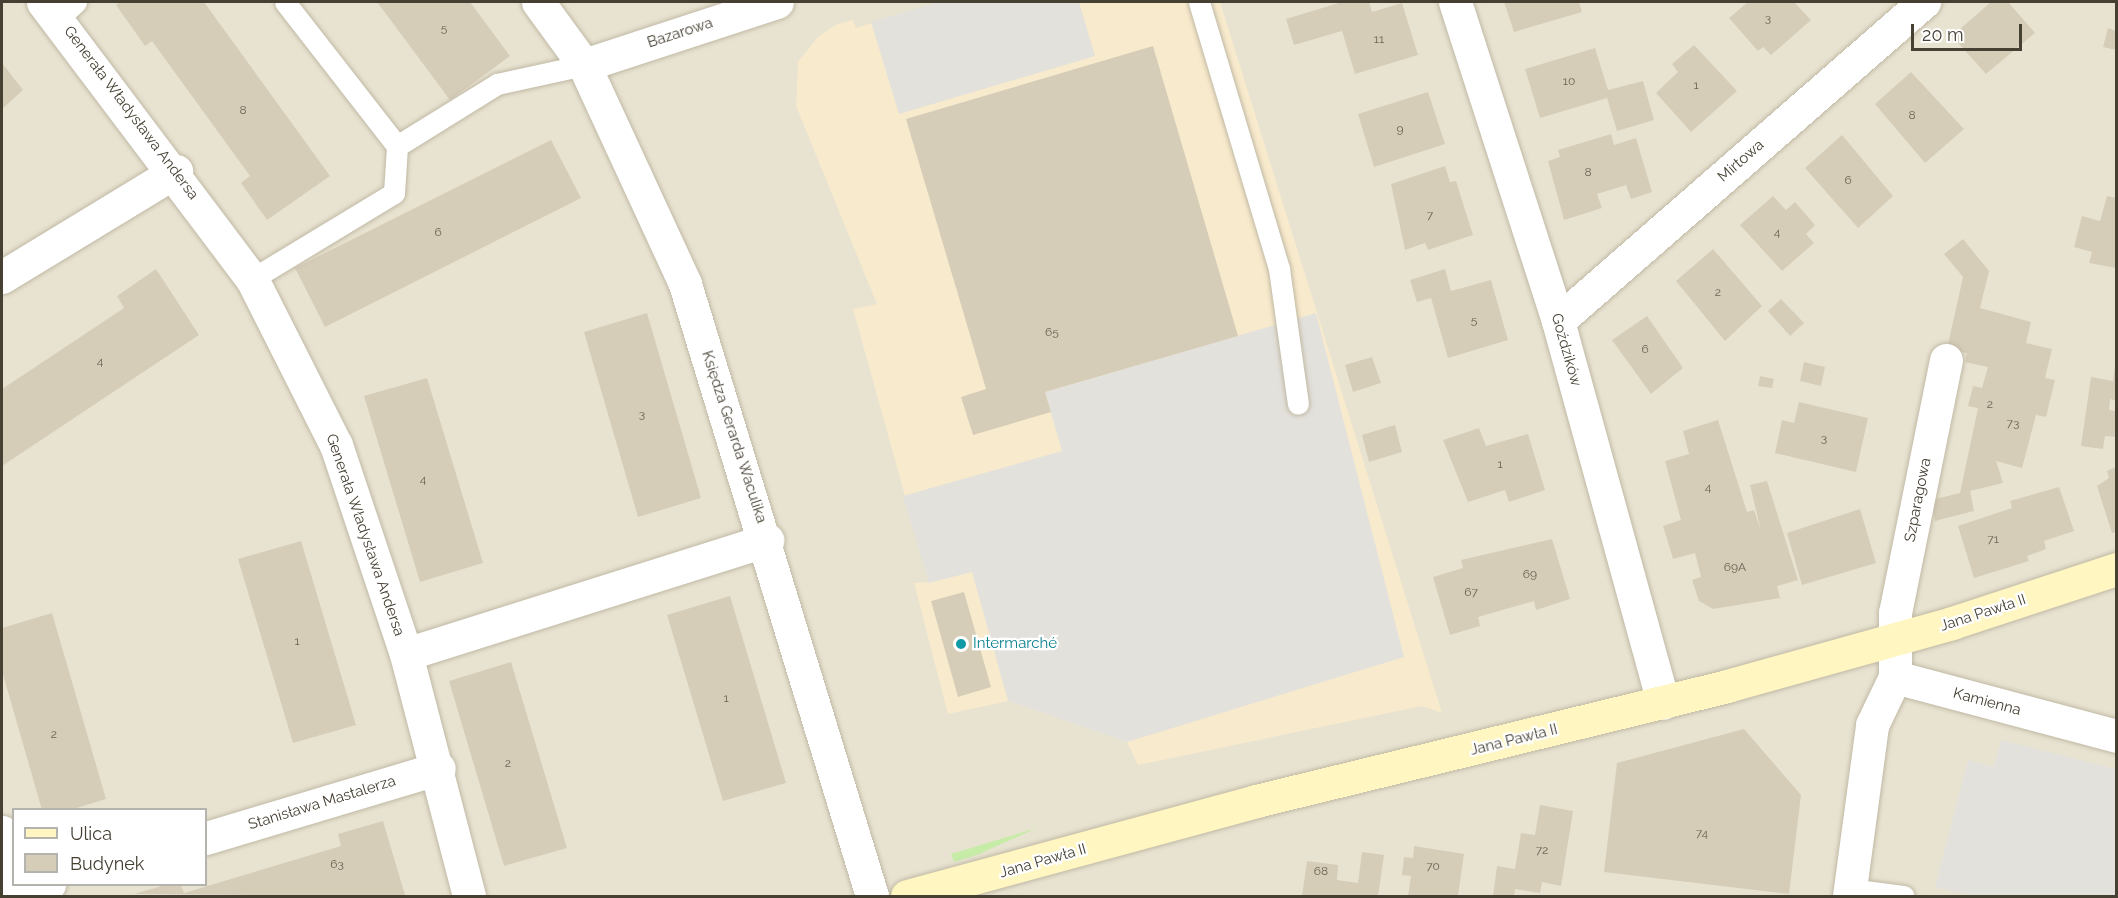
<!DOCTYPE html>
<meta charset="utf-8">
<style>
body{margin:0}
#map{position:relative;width:2118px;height:898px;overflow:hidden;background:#f3f0e4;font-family:Raleway,sans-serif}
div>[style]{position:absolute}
.residential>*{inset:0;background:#e8e3d1}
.commercial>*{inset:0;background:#f8eacc}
.green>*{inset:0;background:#c7eca8}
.parking>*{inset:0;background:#e3e1dc}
.building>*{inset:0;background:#d6cdb8}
.roads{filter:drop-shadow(0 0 2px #c0b9a5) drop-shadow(0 0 2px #c0b9a5)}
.lane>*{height:21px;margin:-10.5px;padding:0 10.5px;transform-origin:10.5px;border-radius:10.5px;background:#fff}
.street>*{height:33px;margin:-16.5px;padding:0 16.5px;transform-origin:16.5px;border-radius:16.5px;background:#fff}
.secondary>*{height:33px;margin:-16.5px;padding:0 16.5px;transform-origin:16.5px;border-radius:16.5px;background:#fff6c2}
.dots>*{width:16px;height:16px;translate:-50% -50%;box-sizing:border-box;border:3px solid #fff;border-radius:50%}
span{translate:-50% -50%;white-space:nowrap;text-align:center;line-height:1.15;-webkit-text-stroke:4.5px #fff;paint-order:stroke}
.number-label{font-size:12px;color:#6a6354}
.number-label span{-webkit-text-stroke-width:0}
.street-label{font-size:15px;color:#464033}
.culture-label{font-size:15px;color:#0d838f}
.left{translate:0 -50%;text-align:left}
.frame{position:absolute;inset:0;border:3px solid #464033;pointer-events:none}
.legend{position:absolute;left:12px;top:808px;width:195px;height:78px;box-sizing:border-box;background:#fff;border:2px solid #b5b3ad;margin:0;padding:8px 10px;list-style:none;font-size:18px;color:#464033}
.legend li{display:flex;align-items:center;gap:12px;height:30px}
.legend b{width:30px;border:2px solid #b5b3ad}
.scale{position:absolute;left:1911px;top:24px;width:111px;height:27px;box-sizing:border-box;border:3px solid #464033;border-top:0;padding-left:8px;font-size:18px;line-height:21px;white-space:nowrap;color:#464033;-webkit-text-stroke:4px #fff;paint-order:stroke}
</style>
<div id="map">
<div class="residential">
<div style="clip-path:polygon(evenodd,2px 2px,2116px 2px,2116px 896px,2px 896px,2px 2px,14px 810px,206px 810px,206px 884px,14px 884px,14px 810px)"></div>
</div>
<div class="commercial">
<div style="clip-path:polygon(943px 2px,1220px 2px,1442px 713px,1422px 706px,1138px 765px,1127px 742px,1008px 701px,948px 714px,914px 583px,929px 582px,853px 309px,877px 304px,796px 106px,798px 62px,818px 37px,835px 25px,853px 20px,856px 28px)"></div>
</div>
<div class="green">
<div style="clip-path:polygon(1037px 828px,977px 855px,954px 862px,951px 854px)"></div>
</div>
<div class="parking">
<div style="clip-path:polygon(939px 2px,1079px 2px,1095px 56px,899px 114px,871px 22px)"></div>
<div style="clip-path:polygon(1316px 313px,1404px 657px,1127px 742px,1008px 701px,972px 572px,929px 583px,903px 496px,1062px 451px,1045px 392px)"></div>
<div style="clip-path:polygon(2001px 740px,2116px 769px,2116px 896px,1973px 896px,1935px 887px,1968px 760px,1994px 767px)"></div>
</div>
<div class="building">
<div style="clip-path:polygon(120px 2px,204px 2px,330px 176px,267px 220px,241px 183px,250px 176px,152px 41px,145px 46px,116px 5px)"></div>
<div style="clip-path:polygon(377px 2px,470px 2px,510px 56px,450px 100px)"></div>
<div style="clip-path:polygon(1342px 2px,1369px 2px,1372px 12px,1402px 3px,1418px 55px,1355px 74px,1342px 31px,1294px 45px,1286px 19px)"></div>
<div style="clip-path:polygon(1504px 2px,1579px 2px,1582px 12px,1514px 32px)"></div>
<div style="clip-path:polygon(1748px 2px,1794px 2px,1811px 20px,1771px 55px,1763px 47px,1758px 51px,1729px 18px)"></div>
<div style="clip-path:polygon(1991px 2px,2008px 2px,2035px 33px,1986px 74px,1952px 36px)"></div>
<div style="clip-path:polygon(2108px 28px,2116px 31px,2116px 50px,2103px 47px)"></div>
<div style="clip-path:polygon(1694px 45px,1737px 91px,1691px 132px,1656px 93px,1678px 72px,1672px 64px)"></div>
<div style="clip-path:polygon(1153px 46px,1238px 336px,1045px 392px,1051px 412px,973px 435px,961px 397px,986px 389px,906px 119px)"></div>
<div style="clip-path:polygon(1595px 48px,1608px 90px,1643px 81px,1654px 120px,1617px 131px,1607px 98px,1540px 118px,1525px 69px)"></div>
<div style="clip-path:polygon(2px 63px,23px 90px,2px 109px)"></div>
<div style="clip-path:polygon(1911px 72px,1964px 129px,1925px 163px,1875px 104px)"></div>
<div style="clip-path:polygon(1428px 92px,1445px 144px,1374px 167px,1358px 114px)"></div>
<div style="clip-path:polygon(1611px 134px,1614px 145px,1636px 138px,1652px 192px,1631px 199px,1626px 185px,1597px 194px,1602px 208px,1564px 220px,1548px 161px,1560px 157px,1558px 150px)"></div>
<div style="clip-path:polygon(1842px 135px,1893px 196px,1858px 228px,1805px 168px)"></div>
<div style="clip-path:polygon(551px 140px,581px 198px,325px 327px,295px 268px)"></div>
<div style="clip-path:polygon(1445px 166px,1450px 182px,1456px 181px,1473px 235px,1428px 250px,1425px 243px,1405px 250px,1391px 184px)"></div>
<div style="clip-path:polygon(1773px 196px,1786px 210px,1795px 202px,1815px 225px,1806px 234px,1814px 243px,1782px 271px,1740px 225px)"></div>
<div style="clip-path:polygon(2107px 196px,2116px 198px,2116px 268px,2089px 263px,2092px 252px,2074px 247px,2082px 216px,2100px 221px)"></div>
<div style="clip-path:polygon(1963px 239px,1989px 271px,1980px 308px,2031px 322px,2026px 343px,2052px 349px,2045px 378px,2055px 380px,2046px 417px,2036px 415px,2022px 468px,1996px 461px,2003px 483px,1970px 491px,1974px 511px,1935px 521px,1931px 500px,1960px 493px,1978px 408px,1968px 406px,1973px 386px,1982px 388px,1988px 367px,1965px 362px,1967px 353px,1947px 349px,1963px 277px,1944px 254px)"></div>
<div style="clip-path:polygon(1713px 249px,1762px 306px,1725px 341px,1676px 281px)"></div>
<div style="clip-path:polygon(156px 269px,199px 335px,2px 466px,2px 389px,124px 308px,117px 296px)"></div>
<div style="clip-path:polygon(1445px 269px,1451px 291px,1491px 280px,1508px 340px,1448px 358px,1431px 298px,1417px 302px,1410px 280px)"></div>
<div style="clip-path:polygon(1781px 299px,1804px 323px,1790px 336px,1768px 311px)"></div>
<div style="clip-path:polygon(647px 313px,701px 498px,638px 517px,584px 332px)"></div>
<div style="clip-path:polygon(1647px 316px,1683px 368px,1651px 394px,1612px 340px)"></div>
<div style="clip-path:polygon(1372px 357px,1381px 383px,1353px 392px,1345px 365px)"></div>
<div style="clip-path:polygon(1804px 362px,1825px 367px,1821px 386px,1800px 381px)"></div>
<div style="clip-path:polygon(2115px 364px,2116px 401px,2110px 399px,2109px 410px,2116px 411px,2116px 437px,2105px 436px,2103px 449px,2081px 446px,2091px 377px,2113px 381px)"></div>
<div style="clip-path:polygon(1760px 376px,1774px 379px,1772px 388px,1758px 386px)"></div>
<div style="clip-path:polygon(427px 378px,483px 563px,420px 582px,364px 396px)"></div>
<div style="clip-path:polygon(1799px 402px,1868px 418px,1856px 472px,1775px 453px,1782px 420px,1794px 423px)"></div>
<div style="clip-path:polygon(1718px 420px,1747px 512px,1754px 510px,1761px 531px,1750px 485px,1767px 481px,1798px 580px,1777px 586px,1780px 598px,1713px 609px,1699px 601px,1692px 580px,1701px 577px,1695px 553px,1673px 559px,1663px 526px,1681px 520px,1665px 461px,1689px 454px,1683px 431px)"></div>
<div style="clip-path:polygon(1395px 425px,1402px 452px,1369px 462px,1362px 435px)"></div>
<div style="clip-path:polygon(1479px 428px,1486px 446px,1528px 434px,1545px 490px,1509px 502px,1505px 490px,1468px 502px,1443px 440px)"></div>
<div style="clip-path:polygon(2116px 467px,2116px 532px,2112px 533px,2097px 486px,2109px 478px,2107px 471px)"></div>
<div style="clip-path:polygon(2059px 487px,2074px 531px,2044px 541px,2046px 549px,2027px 556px,2029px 561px,1974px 578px,1958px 526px,2012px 508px,2010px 501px)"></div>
<div style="clip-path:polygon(1860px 509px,1876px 563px,1802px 585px,1787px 533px)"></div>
<div style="clip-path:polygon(1552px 539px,1570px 599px,1536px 610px,1534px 601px,1478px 617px,1480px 626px,1450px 635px,1433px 577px,1463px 568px,1461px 560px)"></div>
<div style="clip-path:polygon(301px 541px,356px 725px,293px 743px,238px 559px)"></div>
<div style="clip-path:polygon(964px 592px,991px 687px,958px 697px,931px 601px)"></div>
<div style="clip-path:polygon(730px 596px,786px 783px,723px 801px,667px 615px)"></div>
<div style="clip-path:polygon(52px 613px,106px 799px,70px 810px,42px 810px,2px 671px,2px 628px)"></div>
<div style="clip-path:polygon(511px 662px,567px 848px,504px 866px,449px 681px)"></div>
<div style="clip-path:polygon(1744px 729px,1801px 795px,1789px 894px,1604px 872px,1617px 763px)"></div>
<div style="clip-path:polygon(1540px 805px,1573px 811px,1561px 886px,1542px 882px,1540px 893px,1515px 889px,1514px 896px,1493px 896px,1497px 866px,1515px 869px,1521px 833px,1535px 835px)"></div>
<div style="clip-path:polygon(383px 821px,405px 895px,401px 896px,134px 894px,165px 885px,181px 885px,184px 893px,341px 846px,338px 834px)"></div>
<div style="clip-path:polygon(1414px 846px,1464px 854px,1458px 896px,1408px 896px,1411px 876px,1402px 875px,1404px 857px,1413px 858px)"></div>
<div style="clip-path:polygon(1362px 852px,1384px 855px,1378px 896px,1302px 896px,1307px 861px,1338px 865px,1337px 880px,1358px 883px)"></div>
</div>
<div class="roads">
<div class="lane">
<div style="left:1199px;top:2px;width:279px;rotate:73.3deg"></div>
<div style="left:1279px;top:269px;width:136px;rotate:82deg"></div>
<div style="left:60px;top:17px;width:22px;rotate:-43deg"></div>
<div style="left:397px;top:146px;width:118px;rotate:-31.8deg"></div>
<div style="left:497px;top:84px;width:89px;rotate:-12.3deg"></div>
<div style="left:252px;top:279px;width:166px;rotate:-31.2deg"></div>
<div style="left:394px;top:193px;width:47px;rotate:-86.3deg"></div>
<div style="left:397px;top:146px;width:182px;rotate:-127.9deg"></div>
<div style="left:1850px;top:889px;width:54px;rotate:7.4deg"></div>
</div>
<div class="street">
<div style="left:43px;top:2px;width:347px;rotate:53deg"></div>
<div style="left:252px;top:279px;width:186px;rotate:63.2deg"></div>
<div style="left:336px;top:445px;width:220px;rotate:71.5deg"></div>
<div style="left:406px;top:654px;width:250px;rotate:75.4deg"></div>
<div style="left:538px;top:2px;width:78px;rotate:53.9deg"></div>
<div style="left:584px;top:65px;width:241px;rotate:65.2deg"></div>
<div style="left:685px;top:284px;width:640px;rotate:73.01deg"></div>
<div style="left:1455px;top:2px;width:335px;rotate:72.1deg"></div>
<div style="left:1558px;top:321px;width:396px;rotate:74.6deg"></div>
<div style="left:584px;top:65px;width:203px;rotate:-18.1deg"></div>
<div style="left:2px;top:277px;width:204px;rotate:-31.3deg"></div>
<div style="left:1558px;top:321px;width:486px;rotate:-41.1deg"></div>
<div style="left:1946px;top:360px;width:257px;rotate:101.4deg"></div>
<div style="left:1895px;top:612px;width:65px;rotate:90deg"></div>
<div style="left:1895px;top:677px;width:229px;rotate:14.9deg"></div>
<div style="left:406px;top:654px;width:379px;rotate:-17.5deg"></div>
<div style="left:2px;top:832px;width:39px;rotate:72deg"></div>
<div style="left:206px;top:838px;width:243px;rotate:-16.7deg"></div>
<div style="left:9px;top:896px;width:42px;rotate:-16.7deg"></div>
<div style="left:1849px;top:896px;width:173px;rotate:-82.3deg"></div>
<div style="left:1872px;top:725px;width:53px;rotate:-64.4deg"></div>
</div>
<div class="secondary">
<div style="left:907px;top:896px;width:362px;rotate:-15.2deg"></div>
<div style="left:1256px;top:801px;width:485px;rotate:-13.7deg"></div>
<div style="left:1727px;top:686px;width:234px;rotate:-15.6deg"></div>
<div style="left:1952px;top:623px;width:173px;rotate:-18.2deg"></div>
</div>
</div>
<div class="dots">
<div style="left:961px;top:644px;background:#0f9aa8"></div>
</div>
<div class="number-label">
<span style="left:1768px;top:19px">3</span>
<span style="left:444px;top:29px">5</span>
<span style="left:1379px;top:40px">11</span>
<span style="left:1569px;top:82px">10</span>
<span style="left:1696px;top:86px">1</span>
<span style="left:243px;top:111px">8</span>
<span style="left:1912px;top:116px">8</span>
<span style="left:1400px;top:130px">9</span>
<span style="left:1588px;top:173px">8</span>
<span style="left:1848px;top:181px">6</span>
<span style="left:1430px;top:216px">7</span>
<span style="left:438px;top:233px">6</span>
<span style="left:1777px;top:233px">4</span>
<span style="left:1718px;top:293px">2</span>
<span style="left:1474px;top:321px">5</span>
<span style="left:1052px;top:333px">65</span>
<span style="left:1645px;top:350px">6</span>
<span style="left:100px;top:362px">4</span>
<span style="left:1990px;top:405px">2</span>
<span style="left:642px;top:415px">3</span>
<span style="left:2013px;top:424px">73</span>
<span style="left:1824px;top:439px">3</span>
<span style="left:1500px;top:465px">1</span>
<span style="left:423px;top:480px">4</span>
<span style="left:1708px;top:488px">4</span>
<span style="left:1993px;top:540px">71</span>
<span style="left:1735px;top:568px">69A</span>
<span style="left:1530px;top:575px">69</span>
<span style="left:1471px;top:593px">67</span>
<span style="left:297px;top:642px">1</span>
<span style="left:726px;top:699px">1</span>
<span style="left:54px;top:735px">2</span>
<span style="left:508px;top:764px">2</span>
<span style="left:1702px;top:834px">74</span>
<span style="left:1542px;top:851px">72</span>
<span style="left:337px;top:865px">63</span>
<span style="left:1433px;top:867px">70</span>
<span style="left:1321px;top:872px">68</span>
</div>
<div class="street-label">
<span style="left:680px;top:33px;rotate:-18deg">Bazarowa</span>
<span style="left:131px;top:113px;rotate:53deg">Generała Władysława Andersa</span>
<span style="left:1741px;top:161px;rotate:-41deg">Mirtowa</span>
<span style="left:1566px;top:350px;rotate:74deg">Goździków</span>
<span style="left:734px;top:437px;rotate:72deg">Księdza Gerarda Waculika</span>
<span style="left:1918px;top:500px;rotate:-79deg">Szparagowa</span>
<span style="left:365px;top:535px;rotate:71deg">Generała Władysława Andersa</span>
<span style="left:1983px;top:613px;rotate:-18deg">Jana Pawła II</span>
<span style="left:1987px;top:702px;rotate:15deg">Kamienna</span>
<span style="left:1514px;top:740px;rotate:-14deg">Jana Pawła II</span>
<span style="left:322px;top:803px;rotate:-17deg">Stanisława Mastalerza</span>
<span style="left:1043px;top:861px;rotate:-16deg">Jana Pawła II</span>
</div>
<div class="culture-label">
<span class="left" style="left:973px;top:644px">Intermarché</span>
</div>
<div class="frame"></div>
<ul class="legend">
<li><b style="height:8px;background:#fff6c2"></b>Ulica</li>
<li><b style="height:16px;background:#d6cdb8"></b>Budynek</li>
</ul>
<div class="scale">20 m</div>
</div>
